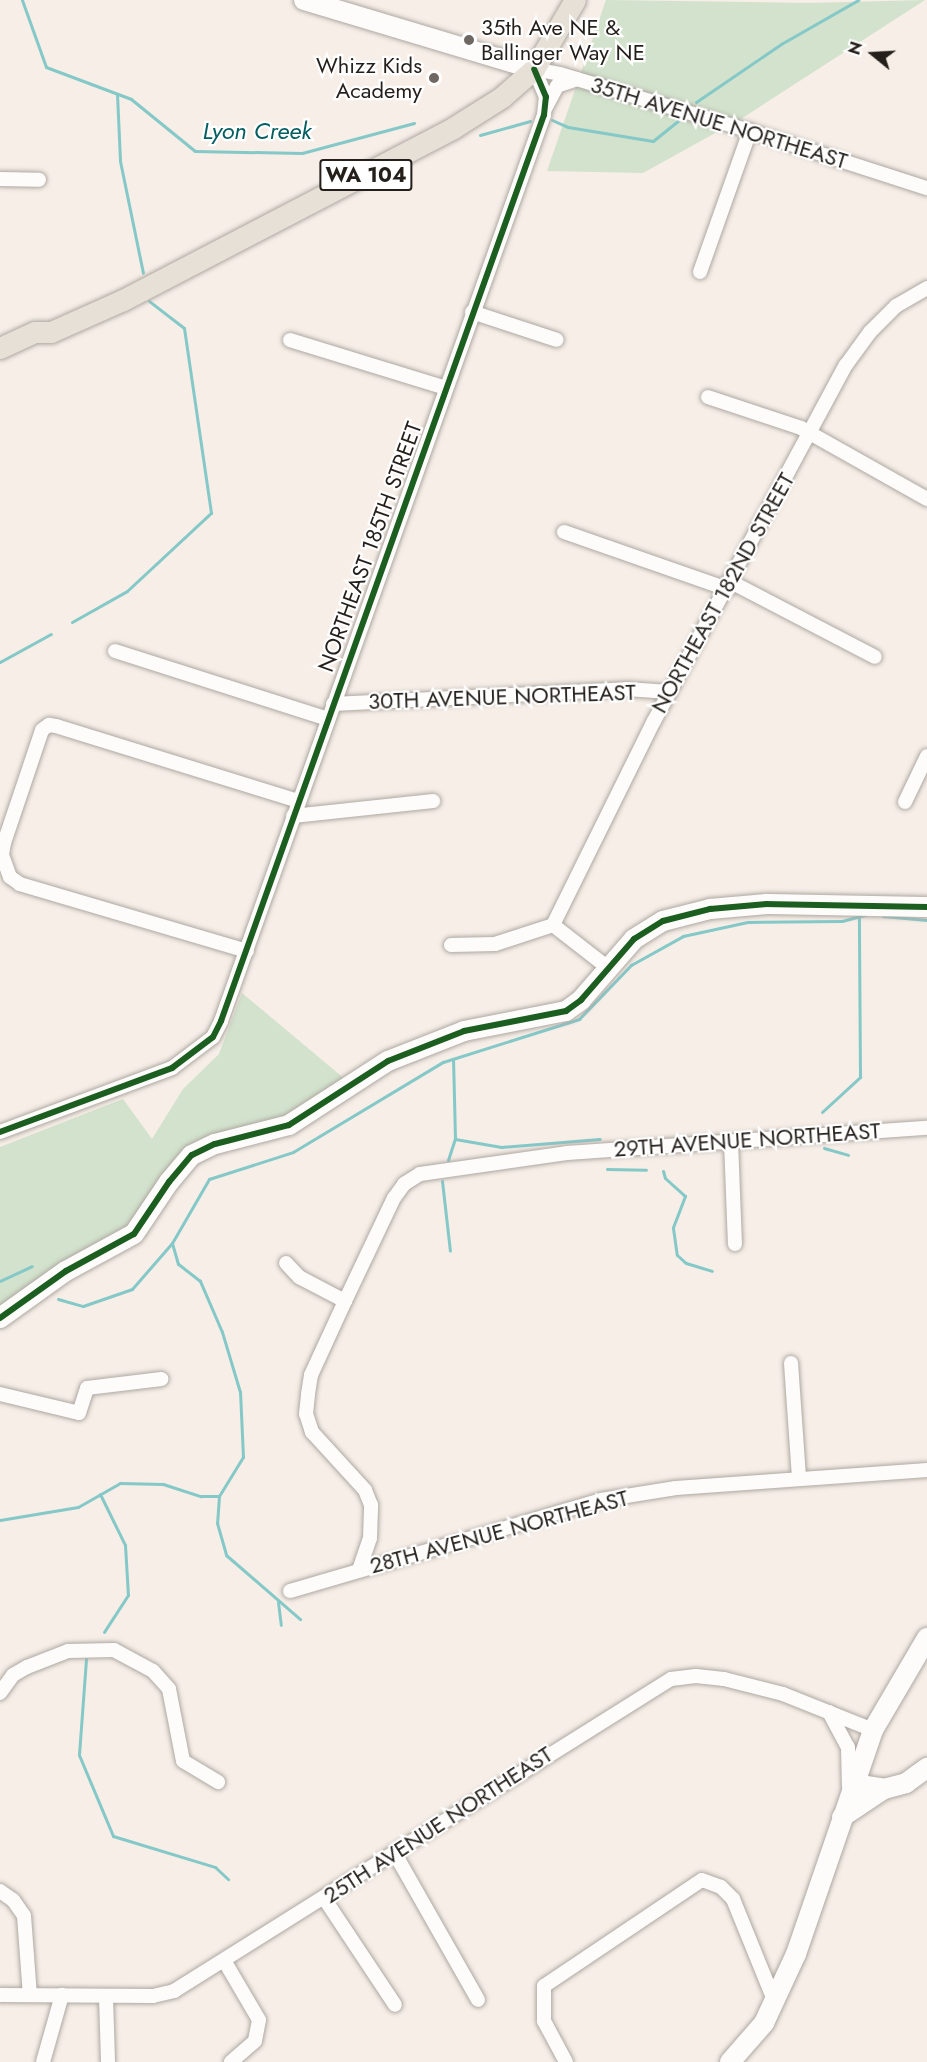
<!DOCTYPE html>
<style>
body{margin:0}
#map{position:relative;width:927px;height:2062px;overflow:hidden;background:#f6eee7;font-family:Jost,sans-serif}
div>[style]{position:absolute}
.green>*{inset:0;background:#d2e2cc}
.stream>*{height:3px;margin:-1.5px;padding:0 1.5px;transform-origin:1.5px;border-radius:1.5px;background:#84c8c8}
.roads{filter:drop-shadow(0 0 2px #aea8a2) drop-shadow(0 0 2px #aea8a2)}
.street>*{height:14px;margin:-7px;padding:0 7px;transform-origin:7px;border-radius:7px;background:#fefcfb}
.secondary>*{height:20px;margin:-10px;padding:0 10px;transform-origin:10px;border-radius:10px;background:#fefcfb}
.primary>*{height:21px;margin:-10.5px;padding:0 10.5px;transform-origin:10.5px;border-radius:10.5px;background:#e7e0d7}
.cycleway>*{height:6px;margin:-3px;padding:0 3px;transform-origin:3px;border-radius:3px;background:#1b5e20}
.dots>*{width:16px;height:16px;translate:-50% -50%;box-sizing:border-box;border:3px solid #fff;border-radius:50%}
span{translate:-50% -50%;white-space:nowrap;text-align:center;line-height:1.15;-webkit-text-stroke:4.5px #fff;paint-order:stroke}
.shield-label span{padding:2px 4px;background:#fff;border:2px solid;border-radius:4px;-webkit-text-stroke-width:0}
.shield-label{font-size:21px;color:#241f1a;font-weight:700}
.poi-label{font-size:22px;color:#241f1a}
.left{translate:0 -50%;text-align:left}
.right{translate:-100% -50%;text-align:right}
.street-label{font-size:22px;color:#241f1a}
.water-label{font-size:24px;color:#045e61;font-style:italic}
.north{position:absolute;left:843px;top:24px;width:60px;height:60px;-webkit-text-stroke:4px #fff;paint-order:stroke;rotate:288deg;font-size:16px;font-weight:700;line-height:24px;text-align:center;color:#241f1a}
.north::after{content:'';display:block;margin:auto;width:21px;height:27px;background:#241f1a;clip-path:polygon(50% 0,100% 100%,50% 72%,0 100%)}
</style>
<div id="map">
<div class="green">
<div style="clip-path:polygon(606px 0,809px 3px,925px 0,744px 117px,643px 173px,547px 171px)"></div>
<div style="clip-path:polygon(242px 993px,346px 1080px,279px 1122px,205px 1139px,161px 1175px,127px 1230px,69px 1261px,0 1307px,0 1147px,123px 1099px,152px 1139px,183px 1089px,219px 1054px)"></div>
</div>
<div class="stream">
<div style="left:22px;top:0;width:71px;rotate:70.3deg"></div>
<div style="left:46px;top:67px;width:91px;rotate:20.6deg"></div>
<div style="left:131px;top:99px;width:82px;rotate:39.1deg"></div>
<div style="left:195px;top:151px;width:107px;rotate:1.1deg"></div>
<div style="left:302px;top:153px;width:116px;rotate:-15deg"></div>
<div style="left:117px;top:94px;width:67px;rotate:87.4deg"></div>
<div style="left:120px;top:161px;width:114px;rotate:78.4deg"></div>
<div style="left:696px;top:102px;width:103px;rotate:-34.3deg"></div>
<div style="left:781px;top:44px;width:89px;rotate:-29.7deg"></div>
<div style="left:552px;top:120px;width:17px;rotate:24deg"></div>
<div style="left:568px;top:127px;width:86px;rotate:9.4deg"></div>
<div style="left:653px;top:141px;width:33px;rotate:-39deg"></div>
<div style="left:480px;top:135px;width:52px;rotate:-15.6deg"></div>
<div style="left:72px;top:622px;width:63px;rotate:-29.4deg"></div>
<div style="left:127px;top:591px;width:115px;rotate:-42.9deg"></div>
<div style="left:211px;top:513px;width:187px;rotate:-98.3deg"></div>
<div style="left:184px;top:328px;width:44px;rotate:-142.4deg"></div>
<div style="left:0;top:662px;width:58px;rotate:-28.8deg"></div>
<div style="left:883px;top:916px;width:44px;rotate:5.2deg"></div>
<div style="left:822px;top:1112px;width:52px;rotate:-42.6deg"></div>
<div style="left:860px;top:1077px;width:161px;rotate:-90.4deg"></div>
<div style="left:455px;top:1139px;width:47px;rotate:9.9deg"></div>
<div style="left:501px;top:1147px;width:99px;rotate:-4.6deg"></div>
<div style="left:824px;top:1148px;width:25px;rotate:16deg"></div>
<div style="left:448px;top:1160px;width:22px;rotate:-72deg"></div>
<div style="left:455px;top:1139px;width:80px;rotate:-91.4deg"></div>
<div style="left:607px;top:1169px;width:39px;rotate:1deg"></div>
<div style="left:663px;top:1171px;width:7px;rotate:74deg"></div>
<div style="left:665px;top:1178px;width:27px;rotate:42deg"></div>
<div style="left:685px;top:1196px;width:34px;rotate:111deg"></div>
<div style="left:673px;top:1228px;width:27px;rotate:82deg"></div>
<div style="left:677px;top:1255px;width:12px;rotate:42deg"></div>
<div style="left:686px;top:1263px;width:27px;rotate:17deg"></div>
<div style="left:442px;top:1181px;width:70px;rotate:83.5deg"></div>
<div style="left:0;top:1281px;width:35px;rotate:-25deg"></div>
<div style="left:58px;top:1299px;width:26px;rotate:16deg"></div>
<div style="left:83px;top:1306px;width:52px;rotate:-19.1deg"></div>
<div style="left:132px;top:1289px;width:61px;rotate:-49deg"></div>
<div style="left:172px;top:1243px;width:74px;rotate:-60deg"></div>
<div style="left:209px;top:1179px;width:88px;rotate:-17.8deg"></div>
<div style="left:293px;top:1152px;width:175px;rotate:-31deg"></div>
<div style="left:443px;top:1062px;width:143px;rotate:-17.5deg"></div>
<div style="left:579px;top:1019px;width:75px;rotate:-46.1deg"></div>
<div style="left:631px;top:965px;width:60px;rotate:-29.1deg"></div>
<div style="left:683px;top:936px;width:66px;rotate:-12.2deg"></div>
<div style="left:748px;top:922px;width:94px;rotate:-0.6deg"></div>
<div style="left:842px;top:921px;width:24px;rotate:-15deg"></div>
<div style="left:100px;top:1494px;width:57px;rotate:63.9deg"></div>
<div style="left:125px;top:1545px;width:50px;rotate:86.6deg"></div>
<div style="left:128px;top:1595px;width:44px;rotate:123deg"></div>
<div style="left:219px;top:1496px;width:27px;rotate:94deg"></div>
<div style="left:217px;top:1523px;width:33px;rotate:74deg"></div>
<div style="left:226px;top:1555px;width:98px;rotate:40.9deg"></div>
<div style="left:0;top:1520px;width:79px;rotate:-9.5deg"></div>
<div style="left:78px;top:1507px;width:48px;rotate:-29.7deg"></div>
<div style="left:120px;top:1483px;width:43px;rotate:1.3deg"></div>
<div style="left:163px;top:1484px;width:40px;rotate:18deg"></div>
<div style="left:201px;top:1496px;width:18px"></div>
<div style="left:219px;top:1496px;width:46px;rotate:-58.4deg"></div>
<div style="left:243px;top:1457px;width:65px;rotate:-92.6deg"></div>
<div style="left:240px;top:1392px;width:63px;rotate:-106.7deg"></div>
<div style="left:222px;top:1332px;width:56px;rotate:-113.3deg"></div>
<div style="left:200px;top:1281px;width:28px;rotate:-142deg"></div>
<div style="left:178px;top:1264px;width:22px;rotate:-106deg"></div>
<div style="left:278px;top:1602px;width:23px;rotate:83deg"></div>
<div style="left:86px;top:1659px;width:96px;rotate:94.2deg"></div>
<div style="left:79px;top:1755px;width:88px;rotate:67.2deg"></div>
<div style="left:113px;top:1836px;width:107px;rotate:16.9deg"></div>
<div style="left:215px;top:1867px;width:18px;rotate:43deg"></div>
</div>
<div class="roads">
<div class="street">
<div style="left:534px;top:69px;width:26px;rotate:11deg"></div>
<div style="left:560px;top:74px;width:198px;rotate:16.7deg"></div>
<div style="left:750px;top:131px;width:186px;rotate:17.9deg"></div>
<div style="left:546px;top:107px;width:24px;rotate:-62deg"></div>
<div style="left:557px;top:86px;width:21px;rotate:-19deg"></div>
<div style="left:0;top:179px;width:39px;rotate:1deg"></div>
<div style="left:700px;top:272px;width:150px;rotate:-70.5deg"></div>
<div style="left:472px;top:312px;width:89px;rotate:18.2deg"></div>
<div style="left:290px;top:340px;width:163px;rotate:17.1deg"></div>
<div style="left:708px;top:397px;width:98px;rotate:18.4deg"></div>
<div style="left:801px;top:428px;width:145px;rotate:29.4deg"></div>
<div style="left:564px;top:532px;width:174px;rotate:19.2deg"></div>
<div style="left:731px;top:582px;width:162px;rotate:27.5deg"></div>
<div style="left:115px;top:651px;width:224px;rotate:17.7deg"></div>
<div style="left:333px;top:704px;width:293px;rotate:-2.9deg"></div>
<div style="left:626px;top:689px;width:44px;rotate:3.9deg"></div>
<div style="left:905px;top:802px;width:51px;rotate:-64.4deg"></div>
<div style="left:293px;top:816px;width:141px;rotate:-6.1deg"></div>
<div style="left:553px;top:925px;width:228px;rotate:-63.7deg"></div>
<div style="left:654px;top:721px;width:404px;rotate:-61.7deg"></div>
<div style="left:846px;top:365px;width:41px;rotate:-54deg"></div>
<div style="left:870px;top:332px;width:37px;rotate:-45deg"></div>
<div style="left:896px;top:306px;width:36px;rotate:-30deg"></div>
<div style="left:553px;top:925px;width:68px;rotate:37.9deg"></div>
<div style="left:451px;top:945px;width:44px;rotate:-1.3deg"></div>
<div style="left:495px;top:944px;width:61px;rotate:-18.1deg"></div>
<div style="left:247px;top:951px;width:237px;rotate:-163.6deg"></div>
<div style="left:20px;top:884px;width:12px;rotate:-145deg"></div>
<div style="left:10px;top:877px;width:23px;rotate:-110deg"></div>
<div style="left:2px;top:855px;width:12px;rotate:-81deg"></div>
<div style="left:4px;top:843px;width:119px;rotate:-71.4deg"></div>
<div style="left:42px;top:730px;width:9px;rotate:-36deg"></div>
<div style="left:49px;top:725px;width:7px;rotate:8deg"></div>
<div style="left:56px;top:726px;width:254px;rotate:17.2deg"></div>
<div style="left:0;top:1132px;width:184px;rotate:-20.4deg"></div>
<div style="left:172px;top:1068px;width:51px;rotate:-37.1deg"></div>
<div style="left:213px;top:1037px;width:18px;rotate:-63deg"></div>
<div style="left:221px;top:1021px;width:962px;rotate:-70.38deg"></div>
<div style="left:544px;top:115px;width:18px;rotate:-84deg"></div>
<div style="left:546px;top:97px;width:30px;rotate:-113deg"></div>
<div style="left:731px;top:1141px;width:103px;rotate:87.8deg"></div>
<div style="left:286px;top:1263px;width:19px;rotate:47deg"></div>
<div style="left:299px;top:1277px;width:52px;rotate:27.6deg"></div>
<div style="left:791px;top:1363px;width:115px;rotate:86deg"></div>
<div style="left:0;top:1394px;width:81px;rotate:13.5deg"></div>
<div style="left:79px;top:1413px;width:26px;rotate:-72deg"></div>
<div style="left:87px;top:1388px;width:75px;rotate:-6.9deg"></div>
<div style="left:359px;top:1570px;width:34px;rotate:-71deg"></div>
<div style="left:370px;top:1538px;width:33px;rotate:-88deg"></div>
<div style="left:371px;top:1505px;width:16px;rotate:-112deg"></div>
<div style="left:365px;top:1490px;width:79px;rotate:-132.4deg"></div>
<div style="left:312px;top:1432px;width:19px;rotate:-108deg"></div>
<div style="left:306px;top:1414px;width:20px;rotate:-84deg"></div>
<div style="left:308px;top:1394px;width:19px;rotate:-81deg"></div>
<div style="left:311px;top:1375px;width:81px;rotate:-65.3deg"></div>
<div style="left:345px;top:1301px;width:114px;rotate:-64.6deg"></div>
<div style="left:394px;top:1198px;width:17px;rotate:-54deg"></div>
<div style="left:404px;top:1184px;width:19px;rotate:-32deg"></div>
<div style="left:420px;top:1174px;width:148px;rotate:-8.1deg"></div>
<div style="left:567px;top:1153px;width:361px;rotate:-4deg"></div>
<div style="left:290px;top:1591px;width:324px;rotate:-16.3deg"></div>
<div style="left:601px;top:1500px;width:76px;rotate:-9.1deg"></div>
<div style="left:676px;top:1488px;width:252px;rotate:-4.1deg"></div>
<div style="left:0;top:1693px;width:22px;rotate:-54deg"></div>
<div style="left:13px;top:1675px;width:16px;rotate:-30deg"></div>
<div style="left:27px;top:1667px;width:44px;rotate:-21.3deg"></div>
<div style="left:68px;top:1651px;width:46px;rotate:-1.2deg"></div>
<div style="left:114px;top:1650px;width:44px;rotate:28.3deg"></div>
<div style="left:153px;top:1671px;width:24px;rotate:48deg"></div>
<div style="left:169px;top:1689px;width:73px;rotate:79deg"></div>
<div style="left:183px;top:1761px;width:41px;rotate:31deg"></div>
<div style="left:829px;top:1712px;width:40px;rotate:62deg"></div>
<div style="left:848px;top:1747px;width:40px;rotate:88.6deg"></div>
<div style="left:394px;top:1852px;width:170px;rotate:60.4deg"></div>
<div style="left:0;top:1891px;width:16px;rotate:35deg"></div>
<div style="left:13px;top:1900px;width:19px;rotate:55deg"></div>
<div style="left:24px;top:1916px;width:79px;rotate:85.7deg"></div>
<div style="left:324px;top:1898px;width:128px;rotate:56.4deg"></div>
<div style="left:225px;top:1962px;width:67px;rotate:59.6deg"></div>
<div style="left:259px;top:2020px;width:21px;rotate:101deg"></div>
<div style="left:255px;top:2041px;width:32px;rotate:139deg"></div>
<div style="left:0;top:1995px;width:153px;rotate:0.4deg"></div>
<div style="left:153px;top:1996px;width:22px;rotate:-13deg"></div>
<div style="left:174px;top:1991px;width:587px;rotate:-32.12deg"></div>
<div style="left:671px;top:1679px;width:25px;rotate:-7deg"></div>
<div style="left:696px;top:1676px;width:28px;rotate:6deg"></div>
<div style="left:724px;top:1679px;width:61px;rotate:14.3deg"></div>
<div style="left:783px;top:1694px;width:97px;rotate:21.8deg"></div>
<div style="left:106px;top:1997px;width:65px;rotate:88.2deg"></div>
<div style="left:43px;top:2062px;width:70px;rotate:-74.2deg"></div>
<div style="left:566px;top:2062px;width:47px;rotate:-118.2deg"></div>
<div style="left:544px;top:2021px;width:35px;rotate:-90deg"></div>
<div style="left:544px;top:1986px;width:190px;rotate:-33.9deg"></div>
<div style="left:702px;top:1880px;width:20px;rotate:20deg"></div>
<div style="left:721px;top:1887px;width:17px;rotate:45deg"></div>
<div style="left:733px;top:1899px;width:109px;rotate:67.9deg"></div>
</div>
<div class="secondary">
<div style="left:304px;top:0;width:240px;rotate:16.7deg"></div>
<div style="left:0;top:1318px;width:81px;rotate:-35.5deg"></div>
<div style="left:66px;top:1271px;width:77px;rotate:-28.6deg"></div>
<div style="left:134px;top:1234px;width:63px;rotate:-56.1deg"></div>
<div style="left:169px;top:1182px;width:35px;rotate:-50deg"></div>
<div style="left:192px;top:1155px;width:25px;rotate:-26deg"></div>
<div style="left:215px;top:1144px;width:76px;rotate:-14.4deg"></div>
<div style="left:289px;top:1125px;width:118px;rotate:-32.9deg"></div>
<div style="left:388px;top:1061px;width:82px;rotate:-21.5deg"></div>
<div style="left:464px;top:1031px;width:104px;rotate:-11.1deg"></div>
<div style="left:566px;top:1011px;width:19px;rotate:-36deg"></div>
<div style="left:581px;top:1000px;width:81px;rotate:-49deg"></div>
<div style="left:634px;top:939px;width:34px;rotate:-32deg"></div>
<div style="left:663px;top:921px;width:49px;rotate:-14.3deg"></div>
<div style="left:710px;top:909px;width:57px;rotate:-5deg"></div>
<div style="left:767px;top:904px;width:160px;rotate:1.1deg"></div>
<div style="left:854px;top:1784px;width:30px;rotate:9deg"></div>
<div style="left:884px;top:1789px;width:23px;rotate:-15deg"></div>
<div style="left:906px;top:1783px;width:26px;rotate:-36deg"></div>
<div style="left:842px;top:1817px;width:50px;rotate:-33.7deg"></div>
<div style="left:730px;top:2062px;width:52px;rotate:-48.9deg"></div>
<div style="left:764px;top:2023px;width:76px;rotate:-65.1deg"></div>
<div style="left:796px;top:1954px;width:237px;rotate:-71deg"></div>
<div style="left:873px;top:1730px;width:107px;rotate:-59.6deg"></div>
</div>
<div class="primary">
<div style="left:0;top:348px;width:38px;rotate:-25deg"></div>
<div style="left:35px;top:332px;width:16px"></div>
<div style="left:51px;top:332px;width:79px;rotate:-24deg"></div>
<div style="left:123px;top:300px;width:372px;rotate:-27.5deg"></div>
<div style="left:453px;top:128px;width:58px;rotate:-32.3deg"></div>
<div style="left:502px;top:97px;width:43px;rotate:-41.2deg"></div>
<div style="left:534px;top:69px;width:80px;rotate:-59.3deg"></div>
</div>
</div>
<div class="cycleway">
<div style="left:0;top:1132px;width:184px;rotate:-20.4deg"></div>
<div style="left:172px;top:1068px;width:51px;rotate:-37.1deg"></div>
<div style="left:213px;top:1037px;width:18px;rotate:-63deg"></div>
<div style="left:221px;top:1021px;width:962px;rotate:-70.38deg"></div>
<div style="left:544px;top:115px;width:18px;rotate:-84deg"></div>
<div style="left:546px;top:97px;width:30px;rotate:-113deg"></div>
<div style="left:0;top:1318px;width:81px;rotate:-35.5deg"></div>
<div style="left:66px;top:1271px;width:77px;rotate:-28.6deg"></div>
<div style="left:134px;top:1234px;width:63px;rotate:-56.1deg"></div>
<div style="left:169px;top:1182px;width:35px;rotate:-50deg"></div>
<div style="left:192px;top:1155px;width:25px;rotate:-26deg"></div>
<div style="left:215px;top:1144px;width:76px;rotate:-14.4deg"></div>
<div style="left:289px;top:1125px;width:118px;rotate:-32.9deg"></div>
<div style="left:388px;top:1061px;width:82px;rotate:-21.5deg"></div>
<div style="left:464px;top:1031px;width:104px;rotate:-11.1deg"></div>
<div style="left:566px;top:1011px;width:19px;rotate:-36deg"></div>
<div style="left:581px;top:1000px;width:81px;rotate:-49deg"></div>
<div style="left:634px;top:939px;width:34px;rotate:-32deg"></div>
<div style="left:663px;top:921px;width:49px;rotate:-14.3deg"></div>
<div style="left:710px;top:909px;width:57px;rotate:-5deg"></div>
<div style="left:767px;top:904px;width:160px;rotate:1.1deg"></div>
</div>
<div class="dots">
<div style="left:469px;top:40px;background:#6e6762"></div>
<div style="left:434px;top:78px;background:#6e6762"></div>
</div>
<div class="shield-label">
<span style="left:366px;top:175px">WA 104</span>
</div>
<div class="poi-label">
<span class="left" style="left:481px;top:40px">35th Ave NE &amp;<br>Ballinger Way NE</span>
<span class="right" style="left:422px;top:78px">Whizz Kids<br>Academy</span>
</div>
<div class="street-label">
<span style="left:719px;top:123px;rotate:17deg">35TH AVENUE NORTHEAST</span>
<span style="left:370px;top:547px;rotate:-70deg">NORTHEAST 185TH STREET</span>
<span style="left:723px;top:593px;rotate:-61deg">NORTHEAST 182ND STREET</span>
<span style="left:502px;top:697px;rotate:-2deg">30TH AVENUE NORTHEAST</span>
<span style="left:747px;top:1140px;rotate:-4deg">29TH AVENUE NORTHEAST</span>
<span style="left:499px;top:1532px;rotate:-15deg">28TH AVENUE NORTHEAST</span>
<span style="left:438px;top:1825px;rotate:-33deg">25TH AVENUE NORTHEAST</span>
</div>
<div class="water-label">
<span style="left:257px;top:131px">Lyon Creek</span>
</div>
<div class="north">N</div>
</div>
